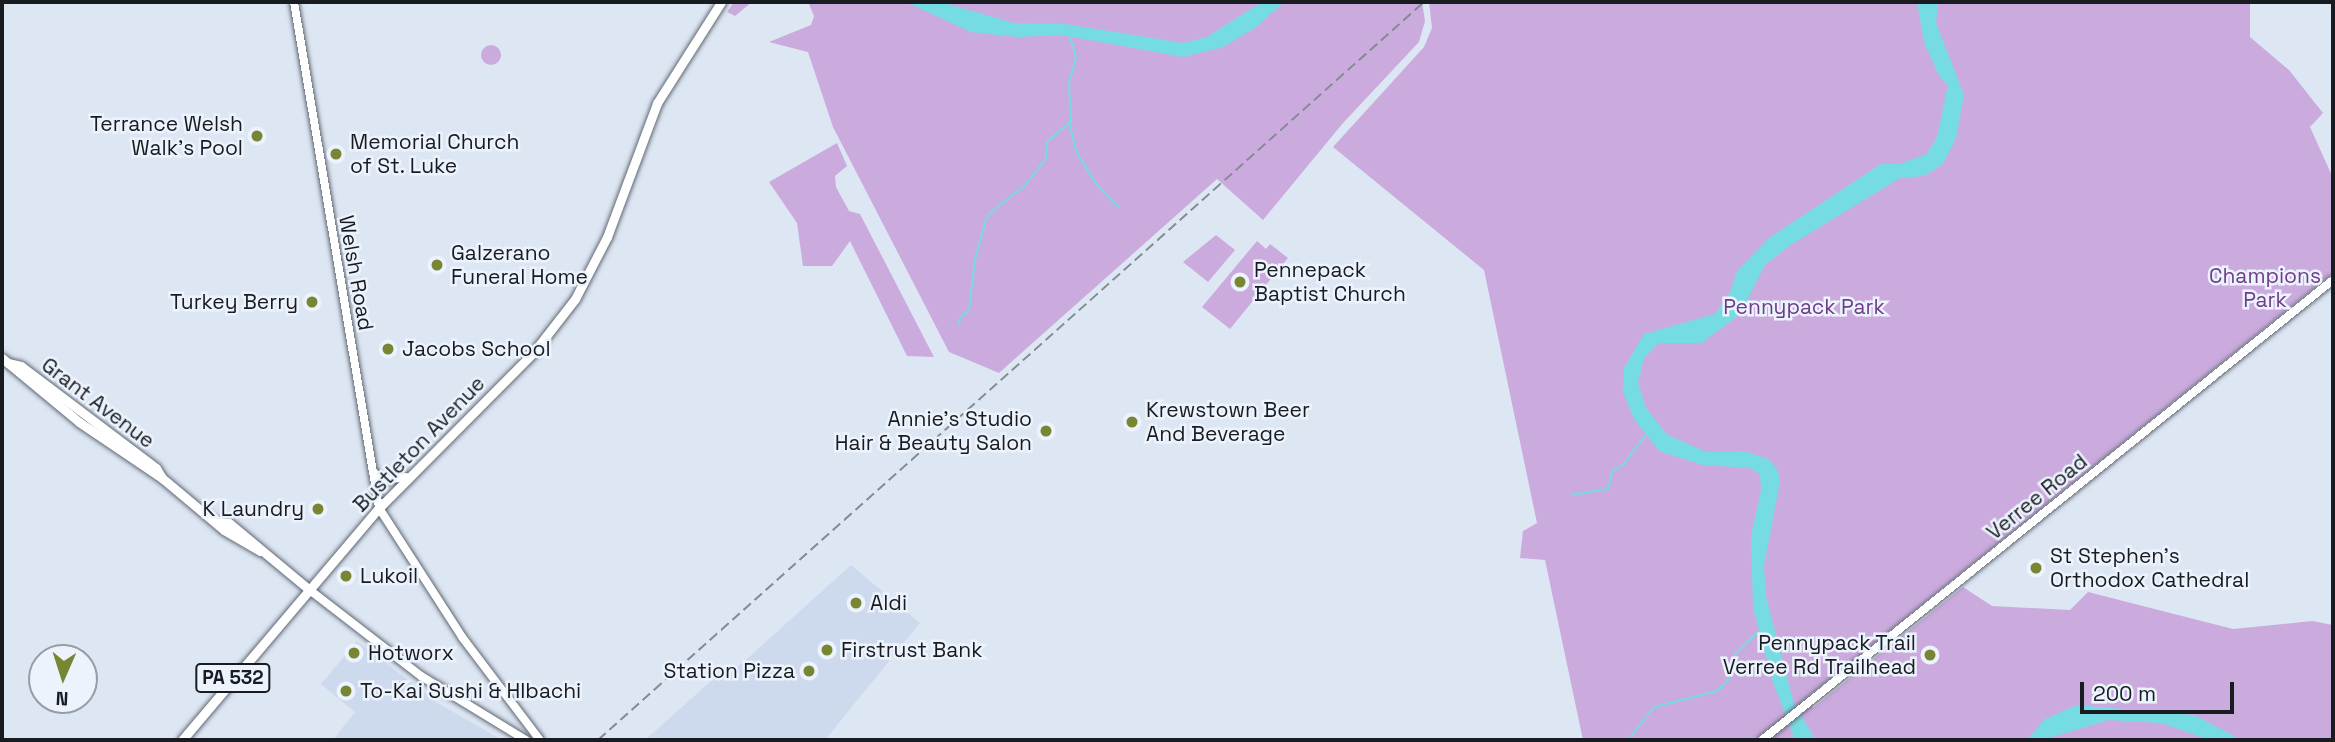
<!DOCTYPE html>
<meta charset="utf-8">
<style>
body{margin:0}
#map{position:relative;width:2335px;height:742px;overflow:hidden;background:#dde6f3;font-family:"Space Grotesk",sans-serif}
div>[style]{position:absolute}
.built>*{inset:0;background:#cddaed}
.green>*{inset:0;background:#cbabde}
.round{border-radius:50%}
.water>*{inset:0;background:#76dce3}
.stream>*{height:2px;margin:-1px;padding:0 1px;transform-origin:1px;border-radius:1px;background:#76dce3}
.roads{filter:drop-shadow(0 0 2px #616974) drop-shadow(0 0 2px #616974)}
.secondary>*{height:8px;margin:-4px;padding:0 4px;transform-origin:4px;border-radius:4px;background:#fff}
.primary>*{height:9px;margin:-4.5px;padding:0 4.5px;transform-origin:4.5px;border-radius:4.5px;background:#fff}
.rail>*{height:2px;margin-top:-1px;transform-origin:0;background:repeating-linear-gradient(90deg,#838a92 0 10px,transparent 0 15px)}
.dots>*{width:19px;height:19px;translate:-50% -50%;box-sizing:border-box;border:4px solid #ecf3fd;border-radius:50%}
span{translate:-50% -50%;white-space:nowrap;text-align:center;line-height:1.15;-webkit-text-stroke:5px #ecf3fd;paint-order:stroke}
.shield-label span{padding:2px 5px;background:#ecf3fd;border:2px solid;border-radius:5px;-webkit-text-stroke-width:0}
.shield-label{font-size:19px;color:#181c20;font-weight:700}
.poi-label{font-size:21px;color:#181c20}
.right{translate:-100% -50%;text-align:right}
.left{translate:0 -50%;text-align:left}
.street-label{font-size:21px;color:#181c20}
.park-label{font-size:21px;color:#6d3d87}
.frame{position:absolute;inset:0;border:4px solid #181c20;pointer-events:none}
.north{position:absolute;left:28px;top:644px;width:70px;height:70px;box-sizing:border-box;background:#ecf3fd;border:2px solid #979da5;border-radius:50%;rotate:183deg;font-size:19px;font-weight:700;line-height:28px;text-align:center;color:#181c20}
.north::after{content:'';display:block;margin:auto;width:24px;height:32px;background:#788634;clip-path:polygon(50% 0,100% 100%,50% 72%,0 100%)}
.scale{position:absolute;left:2080px;top:682px;width:154px;height:32px;box-sizing:border-box;border:4px solid #181c20;border-top:0;padding-left:9px;font-size:21px;line-height:24px;white-space:nowrap;color:#181c20;-webkit-text-stroke:5px #ecf3fd;paint-order:stroke}
</style>
<div id="map">
<div class="built">
<div style="clip-path:polygon(851px 565px,920px 623px,825px 740px,645px 740px,720px 673px,738px 667px)"></div>
<div style="clip-path:polygon(357px 641px,438px 703px,502px 740px,333px 740px,355px 712px,321px 684px)"></div>
</div>
<div class="green">
<div style="clip-path:polygon(734px 2px,752px 2px,735px 16px,727px 12px)"></div>
<div style="clip-path:polygon(808px 2px,1422px 2px,1425px 21px,1419px 42px,1343px 123px,1263px 220px,1217px 179px,999px 373px,949px 352px,833px 127px,808px 52px,769px 42px,811px 25px,814px 16px)"></div>
<div style="clip-path:polygon(1429px 2px,2250px 2px,2250px 37px,2289px 70px,2323px 113px,2310px 127px,2333px 178px,2333px 273px,1809px 696px,1813px 708px,1963px 587px,1992px 606px,2070px 610px,2088px 592px,2233px 629px,2312px 621px,2333px 625px,2333px 740px,1774px 740px,1772px 726px,1754px 740px,1583px 740px,1545px 560px,1520px 558px,1523px 531px,1537px 523px,1484px 270px,1333px 147px,1424px 47px,1432px 28px)"></div>
<div class="round" style="left:481px;top:45px;width:20px;height:20px"></div>
<div style="clip-path:polygon(837px 143px,847px 166px,835px 176px,836px 187px,849px 211px,860px 214px,934px 357px,907px 356px,850px 241px,832px 266px,803px 266px,797px 223px,769px 182px)"></div>
<div style="clip-path:polygon(1216px 235px,1235px 250px,1208px 282px,1183px 262px)"></div>
<div style="clip-path:polygon(1257px 241px,1266px 249px,1270px 244px,1288px 258px,1230px 329px,1202px 307px)"></div>
</div>
<div class="water">
<div style="clip-path:polygon(906px 2px,941px 2px,1014px 23px,1065px 24px,1183px 43px,1207px 37px,1262px 2px,1284px 2px,1255px 28px,1223px 47px,1183px 57px,1062px 35px,1019px 37px,971px 32px)"></div>
<div style="clip-path:polygon(1917px 2px,1938px 2px,1936px 23px,1964px 95px,1956px 138px,1943px 164px,1924px 176px,1900px 178px,1789px 246px,1765px 265px,1740px 314px,1702px 343px,1658px 343px,1644px 358px,1638px 383px,1646px 408px,1666px 434px,1706px 452px,1744px 451px,1768px 459px,1777px 469px,1780px 481px,1764px 566px,1766px 597px,1794px 704px,1816px 740px,1795px 740px,1774px 685px,1753px 608px,1751px 536px,1761px 490px,1760px 474px,1749px 468px,1703px 465px,1659px 451px,1634px 419px,1623px 392px,1624px 368px,1644px 334px,1715px 314px,1730px 293px,1737px 271px,1769px 238px,1881px 164px,1899px 164px,1927px 154px,1937px 137px,1948px 85px,1939px 76px,1924px 42px)"></div>
<div style="clip-path:polygon(2077px 705px,2194px 715px,2242px 740px,2211px 740px,2161px 723px,2109px 720px,2042px 740px,2027px 740px,2045px 719px)"></div>
</div>
<div class="stream">
<div style="left:1069px;top:122px;width:32px;rotate:76deg"></div>
<div style="left:1077px;top:153px;width:38px;rotate:58deg"></div>
<div style="left:1097px;top:185px;width:30px;rotate:46deg"></div>
<div style="left:959px;top:324px;width:7px;rotate:-82deg"></div>
<div style="left:960px;top:317px;width:11px;rotate:-34deg"></div>
<div style="left:969px;top:311px;width:52px;rotate:-83.4deg"></div>
<div style="left:975px;top:259px;width:45px;rotate:-74.4deg"></div>
<div style="left:987px;top:216px;width:50px;rotate:-39.4deg"></div>
<div style="left:1026px;top:184px;width:33px;rotate:-52deg"></div>
<div style="left:1046px;top:158px;width:16px;rotate:-86deg"></div>
<div style="left:1047px;top:142px;width:32px;rotate:-41deg"></div>
<div style="left:1071px;top:121px;width:39px;rotate:-93deg"></div>
<div style="left:1069px;top:82px;width:26px;rotate:-74deg"></div>
<div style="left:1076px;top:57px;width:24px;rotate:-107deg"></div>
<div style="left:1573px;top:495px;width:36px;rotate:-10deg"></div>
<div style="left:1608px;top:489px;width:18px;rotate:-77deg"></div>
<div style="left:1612px;top:471px;width:13px;rotate:-29deg"></div>
<div style="left:1623px;top:465px;width:40px;rotate:-53deg"></div>
<div style="left:1628px;top:740px;width:42px;rotate:-51.8deg"></div>
<div style="left:1654px;top:707px;width:65px;rotate:-14.3deg"></div>
<div style="left:1717px;top:691px;width:13px;rotate:-42deg"></div>
<div style="left:1727px;top:682px;width:30px;rotate:-73deg"></div>
<div style="left:1736px;top:653px;width:30px;rotate:-44deg"></div>
</div>
<div class="roads">
<div class="secondary">
<div style="left:294px;top:2px;width:513px;rotate:80.46deg"></div>
<div style="left:379px;top:508px;width:153px;rotate:57.2deg"></div>
<div style="left:462px;top:637px;width:129px;rotate:52.9deg"></div>
<div style="left:373px;top:472px;width:14px;rotate:36deg"></div>
<div style="left:384px;top:480px;width:22px;rotate:-8deg"></div>
<div style="left:311px;top:591px;width:139px;rotate:37.7deg"></div>
<div style="left:421px;top:676px;width:123px;rotate:31.4deg"></div>
<div style="left:1762px;top:740px;width:733px;rotate:-38.86deg"></div>
</div>
<div class="primary">
<div style="left:2px;top:358px;width:100px;rotate:39.7deg"></div>
<div style="left:79px;top:422px;width:100px;rotate:34deg"></div>
<div style="left:162px;top:478px;width:81px;rotate:40deg"></div>
<div style="left:224px;top:530px;width:42px;rotate:30.3deg"></div>
<div style="left:8px;top:363px;width:13px;rotate:13deg"></div>
<div style="left:21px;top:366px;width:169px;rotate:37.1deg"></div>
<div style="left:156px;top:468px;width:12px;rotate:59deg"></div>
<div style="left:219px;top:522px;width:10px;rotate:6deg"></div>
<div style="left:229px;top:523px;width:107px;rotate:39.7deg"></div>
<div style="left:182px;top:740px;width:304px;rotate:-49.7deg"></div>
<div style="left:379px;top:508px;width:218px;rotate:-45.2deg"></div>
<div style="left:533px;top:353px;width:68px;rotate:-52.1deg"></div>
<div style="left:575px;top:299px;width:70px;rotate:-62.7deg"></div>
<div style="left:607px;top:237px;width:143px;rotate:-69.5deg"></div>
<div style="left:657px;top:103px;width:120px;rotate:-57.6deg"></div>
</div>
</div>
<div class="rail">
<div style="left:598px;top:740px;width:1108px;rotate:-41.78deg"></div>
</div>
<div class="dots">
<div style="left:257px;top:136px;background:#788634"></div>
<div style="left:336px;top:154px;background:#788634"></div>
<div style="left:437px;top:265px;background:#788634"></div>
<div style="left:1240px;top:282px;background:#788634"></div>
<div style="left:312px;top:302px;background:#788634"></div>
<div style="left:388px;top:349px;background:#788634"></div>
<div style="left:1132px;top:422px;background:#788634"></div>
<div style="left:1046px;top:431px;background:#788634"></div>
<div style="left:318px;top:509px;background:#788634"></div>
<div style="left:2036px;top:568px;background:#788634"></div>
<div style="left:346px;top:576px;background:#788634"></div>
<div style="left:856px;top:603px;background:#788634"></div>
<div style="left:827px;top:650px;background:#788634"></div>
<div style="left:354px;top:653px;background:#788634"></div>
<div style="left:1930px;top:655px;background:#788634"></div>
<div style="left:809px;top:671px;background:#788634"></div>
<div style="left:346px;top:691px;background:#788634"></div>
</div>
<div class="shield-label">
<span style="left:233px;top:678px">PA 532</span>
</div>
<div class="poi-label">
<span class="right" style="left:243px;top:136px">Terrance Welsh<br>Walk's Pool</span>
<span class="left" style="left:350px;top:154px">Memorial Church<br>of St. Luke</span>
<span class="left" style="left:451px;top:265px">Galzerano<br>Funeral Home</span>
<span class="left" style="left:1254px;top:282px">Pennepack<br>Baptist Church</span>
<span class="right" style="left:298px;top:302px">Turkey Berry</span>
<span class="left" style="left:402px;top:349px">Jacobs School</span>
<span class="left" style="left:1146px;top:422px">Krewstown Beer<br>And Beverage</span>
<span class="right" style="left:1032px;top:431px">Annie’s Studio<br>Hair &amp; Beauty Salon</span>
<span class="right" style="left:304px;top:509px">K Laundry</span>
<span class="left" style="left:2050px;top:568px">St Stephen's<br>Orthodox Cathedral</span>
<span class="left" style="left:360px;top:576px">Lukoil</span>
<span class="left" style="left:870px;top:603px">Aldi</span>
<span class="right" style="left:1916px;top:655px">Pennypack Trail<br>Verree Rd Trailhead</span>
<span class="left" style="left:841px;top:650px">Firstrust Bank</span>
<span class="left" style="left:368px;top:653px">Hotworx</span>
<span class="right" style="left:795px;top:671px">Station Pizza</span>
<span class="left" style="left:360px;top:691px">To-Kai Sushi &amp; HIbachi</span>
</div>
<div class="street-label">
<span style="left:356px;top:273px;rotate:80deg">Welsh Road</span>
<span style="left:98px;top:403px;rotate:37deg">Grant Avenue</span>
<span style="left:419px;top:444px;rotate:-46deg">Bustleton Avenue</span>
<span style="left:2037px;top:497px;rotate:-39deg">Verree Road</span>
</div>
<div class="park-label">
<span style="left:2265px;top:288px">Champions<br>Park</span>
<span style="left:1804px;top:307px">Pennypack Park</span>
</div>
<div class="frame"></div>
<div class="north">N</div>
<div class="scale">200 m</div>
</div>
